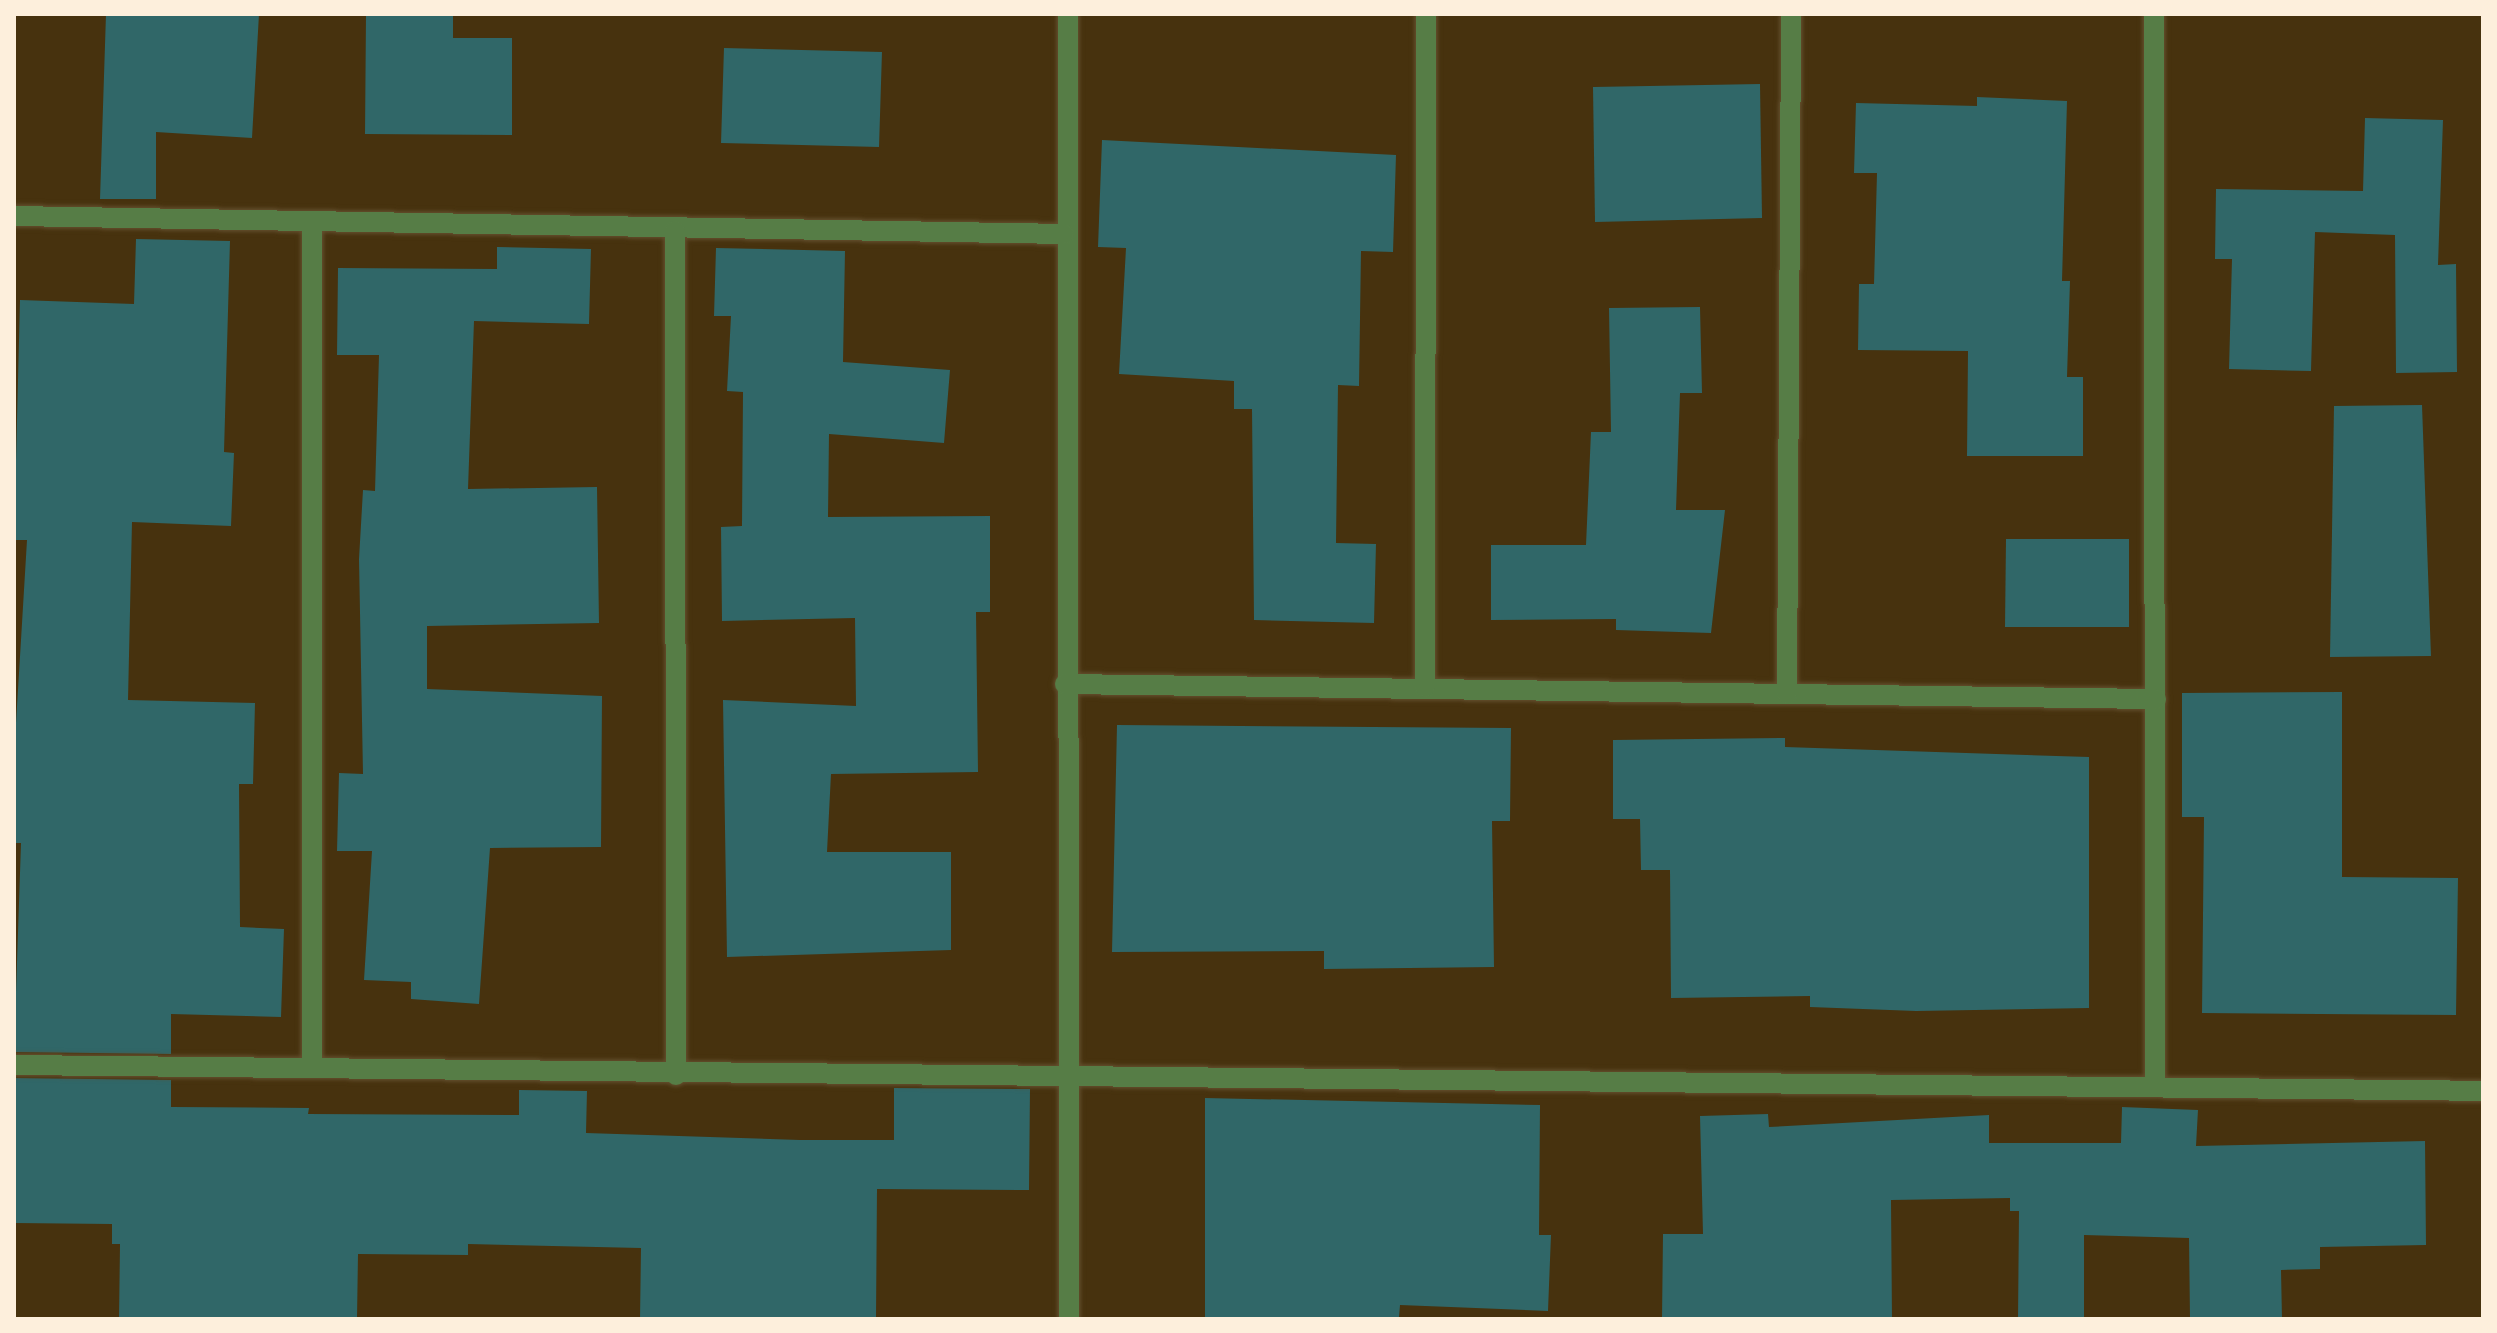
<!DOCTYPE html>
<style>
body{margin:0}
#map{position:relative;width:2497px;height:1333px;overflow:hidden;background:#47320e;font-family:"IBM Plex Serif",serif}
div>[style]{position:absolute}
.building>*{inset:0;background:#306768}
.roads{filter:drop-shadow(0 0 2px #64502f) drop-shadow(0 0 2px #64502f)}
.minor>*{height:20px;margin:-10px;padding:0 10px;transform-origin:10px;border-radius:10px;background:#567d46}
span{translate:-50% -50%;white-space:nowrap;text-align:center;line-height:1.15;-webkit-text-stroke:6px #47320e;paint-order:stroke}
.frame{position:absolute;inset:0;border:16px solid #fdefdc;pointer-events:none}
</style>
<div id="map">
<div class="building">
<div style="clip-path:polygon(106px 14px,259px 14px,252px 138px,156px 132px,156px 199px,100px 199px)"></div>
<div style="clip-path:polygon(366px 14px,453px 14px,453px 38px,512px 38px,512px 135px,365px 134px)"></div>
<div style="clip-path:polygon(724px 48px,882px 52px,879px 147px,721px 143px)"></div>
<div style="clip-path:polygon(1760px 84px,1762px 218px,1595px 222px,1593px 87px)"></div>
<div style="clip-path:polygon(1977px 97px,2067px 101px,2062px 281px,2070px 281px,2067px 377px,2083px 377px,2083px 456px,1967px 456px,1968px 351px,1858px 350px,1859px 284px,1874px 284px,1877px 173px,1854px 173px,1856px 103px,1977px 106px)"></div>
<div style="clip-path:polygon(2365px 118px,2443px 120px,2438px 265px,2456px 264px,2457px 372px,2396px 373px,2395px 235px,2315px 232px,2311px 371px,2229px 369px,2232px 259px,2215px 259px,2216px 189px,2363px 191px)"></div>
<div style="clip-path:polygon(1102px 140px,1396px 155px,1393px 252px,1361px 251px,1359px 386px,1338px 385px,1336px 543px,1376px 544px,1374px 623px,1254px 620px,1252px 409px,1234px 409px,1234px 381px,1119px 374px,1126px 248px,1098px 247px)"></div>
<div style="clip-path:polygon(136px 239px,230px 241px,224px 452px,234px 453px,231px 526px,132px 522px,128px 700px,255px 703px,253px 784px,239px 784px,240px 927px,284px 929px,281px 1017px,171px 1014px,171px 1054px,14px 1052px,21px 843px,14px 843px,14px 756px,27px 540px,14px 540px,20px 300px,134px 304px)"></div>
<div style="clip-path:polygon(497px 247px,591px 249px,589px 324px,474px 321px,468px 489px,597px 487px,599px 623px,427px 626px,427px 689px,602px 696px,601px 847px,490px 848px,479px 1004px,411px 999px,411px 982px,364px 980px,372px 851px,337px 851px,339px 773px,363px 774px,359px 559px,363px 490px,375px 491px,379px 355px,337px 355px,338px 268px,497px 269px)"></div>
<div style="clip-path:polygon(716px 248px,845px 251px,843px 362px,950px 370px,944px 443px,829px 434px,828px 517px,990px 516px,990px 612px,976px 612px,978px 772px,831px 774px,827px 852px,951px 852px,951px 950px,727px 957px,723px 700px,856px 706px,855px 618px,722px 621px,721px 527px,742px 526px,743px 392px,727px 391px,731px 316px,714px 316px)"></div>
<div style="clip-path:polygon(1700px 307px,1702px 393px,1680px 393px,1676px 510px,1725px 510px,1711px 633px,1616px 630px,1616px 619px,1491px 620px,1491px 545px,1586px 545px,1591px 432px,1611px 432px,1609px 308px)"></div>
<div style="clip-path:polygon(2422px 405px,2431px 656px,2330px 657px,2334px 406px)"></div>
<div style="clip-path:polygon(2006px 539px,2129px 539px,2129px 627px,2005px 627px)"></div>
<div style="clip-path:polygon(2342px 692px,2342px 877px,2458px 878px,2456px 1015px,2202px 1013px,2204px 817px,2182px 817px,2182px 693px)"></div>
<div style="clip-path:polygon(1117px 725px,1511px 728px,1510px 821px,1492px 821px,1494px 967px,1324px 969px,1324px 951px,1112px 952px)"></div>
<div style="clip-path:polygon(1785px 738px,1785px 747px,2089px 757px,2089px 1008px,1916px 1011px,1810px 1007px,1810px 996px,1671px 998px,1670px 870px,1641px 870px,1640px 819px,1613px 819px,1613px 740px)"></div>
<div style="clip-path:polygon(14px 1078px,171px 1080px,171px 1107px,309px 1108px,308px 1114px,519px 1115px,519px 1090px,587px 1091px,586px 1133px,800px 1140px,894px 1140px,894px 1088px,1030px 1089px,1029px 1190px,877px 1189px,876px 1319px,640px 1319px,641px 1248px,468px 1244px,468px 1255px,358px 1254px,357px 1319px,119px 1319px,120px 1244px,112px 1244px,112px 1224px,14px 1223px)"></div>
<div style="clip-path:polygon(1205px 1098px,1540px 1105px,1539px 1235px,1551px 1235px,1548px 1311px,1400px 1305px,1399px 1317px,1205px 1319px)"></div>
<div style="clip-path:polygon(2122px 1107px,2198px 1110px,2196px 1146px,2425px 1141px,2426px 1245px,2320px 1247px,2320px 1269px,2281px 1270px,2282px 1319px,2190px 1319px,2189px 1238px,2084px 1235px,2084px 1319px,2018px 1319px,2019px 1211px,2010px 1211px,2010px 1198px,1891px 1200px,1892px 1319px,1662px 1319px,1663px 1234px,1703px 1234px,1700px 1116px,1768px 1114px,1769px 1127px,1989px 1115px,1989px 1143px,2121px 1143px)"></div>
</div>
<div class="roads">
<div class="minor">
<div style="left:1068px;top:14px;width:1305px;rotate:89.96deg"></div>
<div style="left:2154px;top:14px;width:1072px;rotate:89.95deg"></div>
<div style="left:14px;top:216px;width:1050px;rotate:0.98deg"></div>
<div style="left:312px;top:222px;width:845px;rotate:90deg"></div>
<div style="left:675px;top:231px;width:844px;rotate:89.93deg"></div>
<div style="left:1065px;top:684px;width:1091px;rotate:0.79deg"></div>
<div style="left:1425px;top:687px;width:673px;rotate:-89.91deg"></div>
<div style="left:1787px;top:694px;width:680px;rotate:-89.66deg"></div>
<div style="left:14px;top:1065px;width:2469px;rotate:0.6deg"></div>
</div>
</div>
<div class="frame"></div>
</div>
